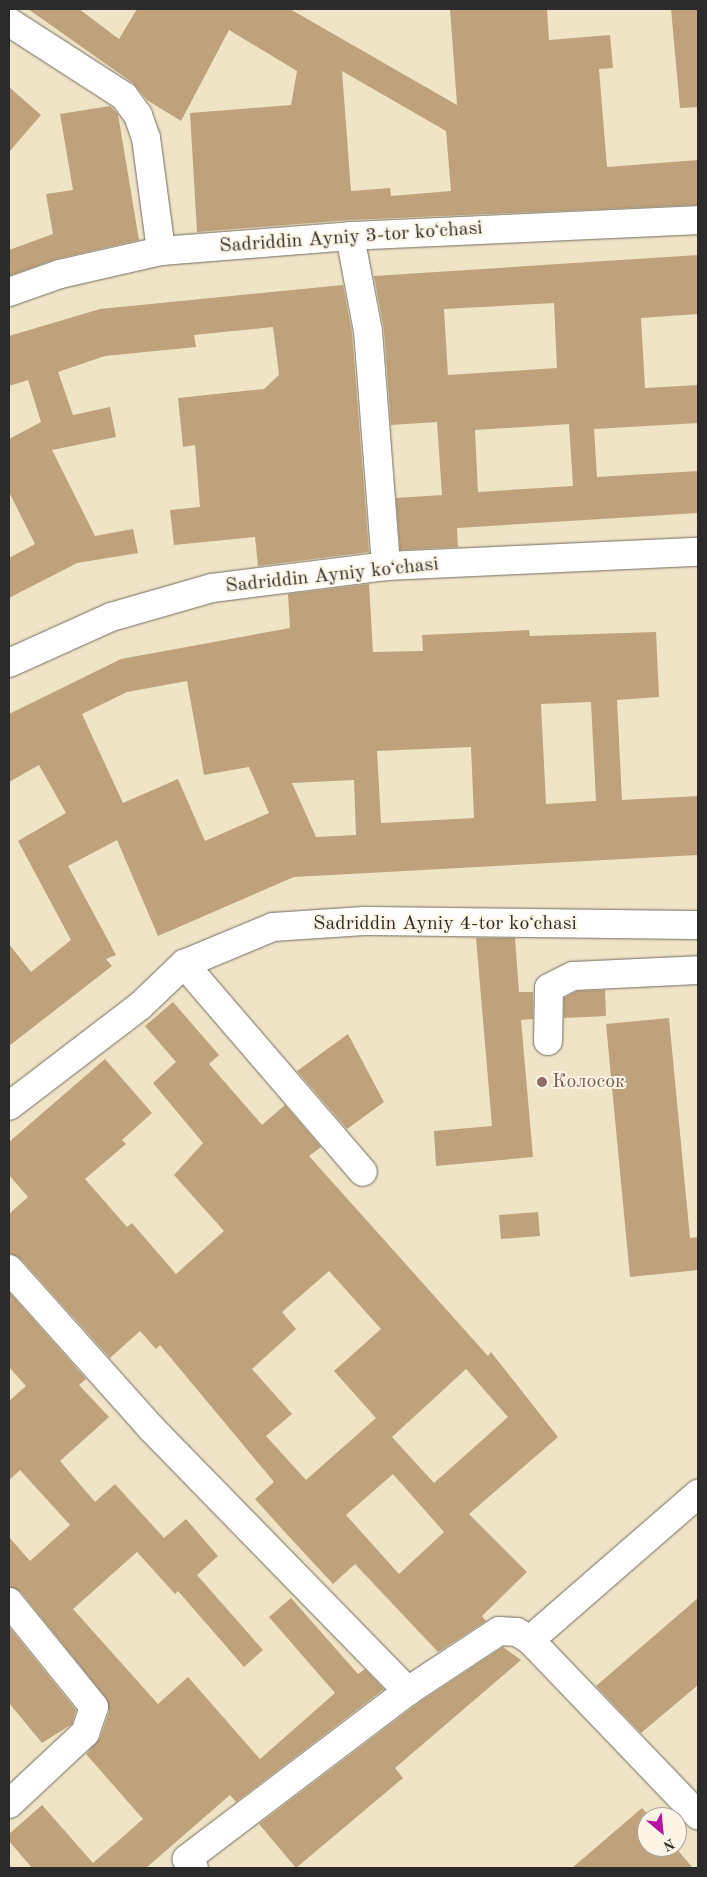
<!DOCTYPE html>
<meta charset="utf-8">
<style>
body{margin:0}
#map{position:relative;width:707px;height:1877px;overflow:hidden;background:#f0e4c6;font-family:"Old Standard TT",serif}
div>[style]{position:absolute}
.building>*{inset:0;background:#bfa27c}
.roads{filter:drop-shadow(0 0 1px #706c61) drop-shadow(0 0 1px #706c61)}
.minor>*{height:28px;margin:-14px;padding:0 14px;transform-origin:14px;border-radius:14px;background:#fff}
.dots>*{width:14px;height:14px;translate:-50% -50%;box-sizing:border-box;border:2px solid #fcf5e5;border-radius:50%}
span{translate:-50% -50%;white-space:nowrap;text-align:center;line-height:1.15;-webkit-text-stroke:4px #fcf5e5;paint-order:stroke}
.street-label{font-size:20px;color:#2b2b2b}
.education-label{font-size:20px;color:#785e54}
.left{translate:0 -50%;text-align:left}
.frame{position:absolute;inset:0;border:10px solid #2b2b2b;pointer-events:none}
.north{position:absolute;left:637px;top:1807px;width:50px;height:50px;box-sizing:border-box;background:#fcf5e5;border:1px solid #a8a49b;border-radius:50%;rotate:152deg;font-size:14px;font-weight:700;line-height:20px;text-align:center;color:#2b2b2b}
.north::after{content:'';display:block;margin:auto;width:18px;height:22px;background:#b5179e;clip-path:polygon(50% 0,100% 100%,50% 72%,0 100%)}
</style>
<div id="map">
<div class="building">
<div style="clip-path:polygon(evenodd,28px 9px,79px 9px,119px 39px,137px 9px,290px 9px,457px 105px,450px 9px,547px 9px,549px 40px,610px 35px,613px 68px,599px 69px,607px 167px,698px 160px,698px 205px,349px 220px,197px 232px,190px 113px,291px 105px,297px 71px,229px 30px,181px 121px,147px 100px,133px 83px,28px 9px,342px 71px,446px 131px,451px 191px,391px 196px,390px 188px,351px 191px,342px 71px)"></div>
<div style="clip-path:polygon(671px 9px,698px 9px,698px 107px,680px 108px)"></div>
<div style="clip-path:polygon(9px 87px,41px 115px,9px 152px)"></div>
<div style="clip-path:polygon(110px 106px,118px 114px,139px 240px,56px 259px,9px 276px,9px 250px,53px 234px,46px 194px,73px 190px,60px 114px)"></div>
<div style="clip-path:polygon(evenodd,698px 255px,698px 314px,641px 318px,645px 388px,698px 385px,698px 423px,594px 429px,597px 477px,698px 471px,698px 513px,457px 528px,458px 547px,400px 550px,396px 498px,442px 495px,437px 422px,391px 425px,384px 330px,374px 276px,698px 255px,554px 303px,557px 368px,448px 375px,444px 309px,554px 303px,698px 255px,569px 424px,573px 486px,478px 492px,475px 430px,569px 424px)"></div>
<div style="clip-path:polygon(343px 285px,352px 333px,369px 552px,258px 566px,255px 537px,174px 545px,170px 510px,200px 507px,195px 445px,183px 447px,178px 398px,264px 389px,279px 375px,273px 327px,194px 335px,196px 347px,105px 356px,58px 372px,73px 415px,110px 407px,116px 437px,52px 450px,95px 536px,133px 529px,138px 553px,77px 563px,9px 598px,9px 558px,35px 544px,9px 492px,9px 439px,41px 422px,28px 380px,9px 386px,9px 336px,100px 309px)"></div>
<div style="clip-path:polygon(evenodd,369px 584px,373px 652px,423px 651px,422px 635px,529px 630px,530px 636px,656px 632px,659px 697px,617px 700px,622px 800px,698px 796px,698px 855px,294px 877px,158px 936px,117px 840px,68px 866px,116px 955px,106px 959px,112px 966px,9px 1046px,9px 944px,31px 972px,71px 940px,18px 841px,66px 813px,39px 765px,9px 782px,9px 714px,121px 659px,290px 628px,288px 594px,369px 584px,187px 681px,204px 775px,249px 767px,269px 813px,205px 841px,178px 779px,123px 803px,82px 714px,127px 692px,187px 681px,369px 584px,591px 702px,596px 801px,546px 804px,541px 704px,591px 702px,369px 584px,471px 747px,474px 818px,381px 823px,377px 751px,471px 747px,369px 584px,354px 780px,356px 835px,316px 837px,292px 783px,354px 780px)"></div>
<div style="clip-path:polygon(476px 938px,515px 938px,519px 992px,533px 992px,533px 1019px,521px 1020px,533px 1157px,436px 1166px,434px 1131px,492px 1126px)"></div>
<div style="clip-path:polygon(605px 990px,606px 1016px,564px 1018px,564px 998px,577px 991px)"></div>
<div style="clip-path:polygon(evenodd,173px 1002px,219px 1055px,209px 1064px,262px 1125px,285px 1105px,321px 1147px,309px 1156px,488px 1356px,491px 1352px,558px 1437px,469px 1514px,527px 1572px,482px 1616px,486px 1621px,438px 1652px,355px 1564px,333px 1584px,283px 1530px,255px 1499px,274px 1482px,160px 1345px,156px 1349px,140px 1331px,110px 1358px,21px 1259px,9px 1254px,9px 1214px,28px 1197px,9px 1175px,9px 1142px,105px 1059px,152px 1113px,122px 1140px,126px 1144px,85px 1179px,127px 1227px,132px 1223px,176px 1274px,224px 1231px,174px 1175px,203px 1143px,153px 1083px,176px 1062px,145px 1026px,173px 1002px,329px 1271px,381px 1329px,334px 1371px,376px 1418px,306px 1480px,266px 1436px,292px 1414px,252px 1369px,296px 1329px,282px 1312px,329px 1271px,173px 1002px,466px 1369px,508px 1417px,434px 1483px,392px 1437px,466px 1369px,173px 1002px,393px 1474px,444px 1532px,399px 1574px,346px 1515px,393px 1474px)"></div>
<div style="clip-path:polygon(669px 1018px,690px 1238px,698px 1237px,698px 1270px,630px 1277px,606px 1024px)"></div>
<div style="clip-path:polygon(348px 1034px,384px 1102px,347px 1129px,297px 1071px)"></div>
<div style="clip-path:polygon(538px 1212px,540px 1236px,501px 1239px,499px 1215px)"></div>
<div style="clip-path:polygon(9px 1292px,86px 1379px,79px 1385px,109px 1417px,60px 1461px,95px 1502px,115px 1484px,164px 1538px,186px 1519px,218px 1556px,197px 1575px,263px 1650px,244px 1667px,178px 1591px,175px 1594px,137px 1552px,73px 1609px,158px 1704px,188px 1677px,260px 1759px,335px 1693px,269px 1617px,291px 1598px,358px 1674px,365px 1669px,384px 1689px,236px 1802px,230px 1795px,146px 1868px,32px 1868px,9px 1841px,9px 1834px,42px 1805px,93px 1863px,143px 1819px,86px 1754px,100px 1738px,109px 1712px,106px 1698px,21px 1592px,9px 1587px,9px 1537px,30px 1561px,70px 1525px,20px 1470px,9px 1480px,9px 1401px,26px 1386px,9px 1367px)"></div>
<div style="clip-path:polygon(698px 1598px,698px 1685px,641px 1733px,596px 1686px)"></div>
<div style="clip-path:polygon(9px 1627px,76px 1710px,72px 1724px,42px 1743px,9px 1703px)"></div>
<div style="clip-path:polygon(503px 1647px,521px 1660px,395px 1768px,403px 1778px,296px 1868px,259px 1824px,421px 1701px)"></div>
<div style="clip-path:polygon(642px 1808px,650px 1817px,647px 1847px,675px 1847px,693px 1868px,572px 1868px)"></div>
</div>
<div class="roads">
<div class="minor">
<div style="left:9px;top:22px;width:137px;rotate:32.8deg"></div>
<div style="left:124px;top:96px;width:24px;rotate:54deg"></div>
<div style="left:138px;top:115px;width:24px;rotate:71deg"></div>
<div style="left:146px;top:138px;width:114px;rotate:82.4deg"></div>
<div style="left:350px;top:236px;width:97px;rotate:79.3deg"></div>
<div style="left:368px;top:331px;width:236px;rotate:85.6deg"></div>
<div style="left:9px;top:292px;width:54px;rotate:-19.4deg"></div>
<div style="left:60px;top:274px;width:104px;rotate:-12.8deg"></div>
<div style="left:161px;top:251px;width:190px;rotate:-4.5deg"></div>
<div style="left:350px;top:236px;width:348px;rotate:-2.6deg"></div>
<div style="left:9px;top:663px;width:112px;rotate:-24.3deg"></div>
<div style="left:111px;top:617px;width:105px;rotate:-16deg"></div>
<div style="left:212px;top:588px;width:175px;rotate:-7.2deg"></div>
<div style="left:386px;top:566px;width:312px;rotate:-2.6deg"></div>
<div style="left:184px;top:964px;width:274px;rotate:49.3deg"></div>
<div style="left:548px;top:1041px;width:53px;rotate:-88.9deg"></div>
<div style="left:549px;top:988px;width:27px;rotate:-27deg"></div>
<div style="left:573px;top:976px;width:125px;rotate:-2.7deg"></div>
<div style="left:9px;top:1106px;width:165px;rotate:-37.4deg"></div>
<div style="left:140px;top:1006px;width:61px;rotate:-43.7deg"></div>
<div style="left:184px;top:964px;width:96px;rotate:-22.6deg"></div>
<div style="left:273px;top:927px;width:91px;rotate:-3.8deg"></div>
<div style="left:364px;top:921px;width:334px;rotate:0.7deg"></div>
<div style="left:9px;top:1269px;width:213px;rotate:48.2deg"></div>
<div style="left:151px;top:1428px;width:368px;rotate:45.7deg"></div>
<div style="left:408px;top:1691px;width:278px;rotate:142.8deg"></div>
<div style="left:187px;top:1859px;width:11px;rotate:52deg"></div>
<div style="left:9px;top:1602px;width:135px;rotate:51deg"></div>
<div style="left:94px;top:1707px;width:28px;rotate:109deg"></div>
<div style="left:85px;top:1733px;width:104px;rotate:136.9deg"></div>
<div style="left:530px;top:1640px;width:223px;rotate:-41deg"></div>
<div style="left:408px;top:1691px;width:109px;rotate:-33.4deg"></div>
<div style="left:499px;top:1631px;width:18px;rotate:3deg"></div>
<div style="left:517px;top:1632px;width:15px;rotate:32deg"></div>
<div style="left:530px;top:1640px;width:243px;rotate:46.2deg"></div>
</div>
</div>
<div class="dots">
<div style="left:542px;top:1082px;background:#8d6e63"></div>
</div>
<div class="street-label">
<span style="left:351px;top:238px;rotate:-4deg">Sadriddin Ayniy 3-tor koʻchasi</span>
<span style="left:332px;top:576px;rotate:-6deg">Sadriddin Ayniy koʻchasi</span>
<span style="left:445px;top:924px">Sadriddin Ayniy 4-tor koʻchasi</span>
</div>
<div class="education-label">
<span class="left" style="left:552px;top:1082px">Колосок</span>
</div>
<div class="frame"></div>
<div class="north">N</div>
</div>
